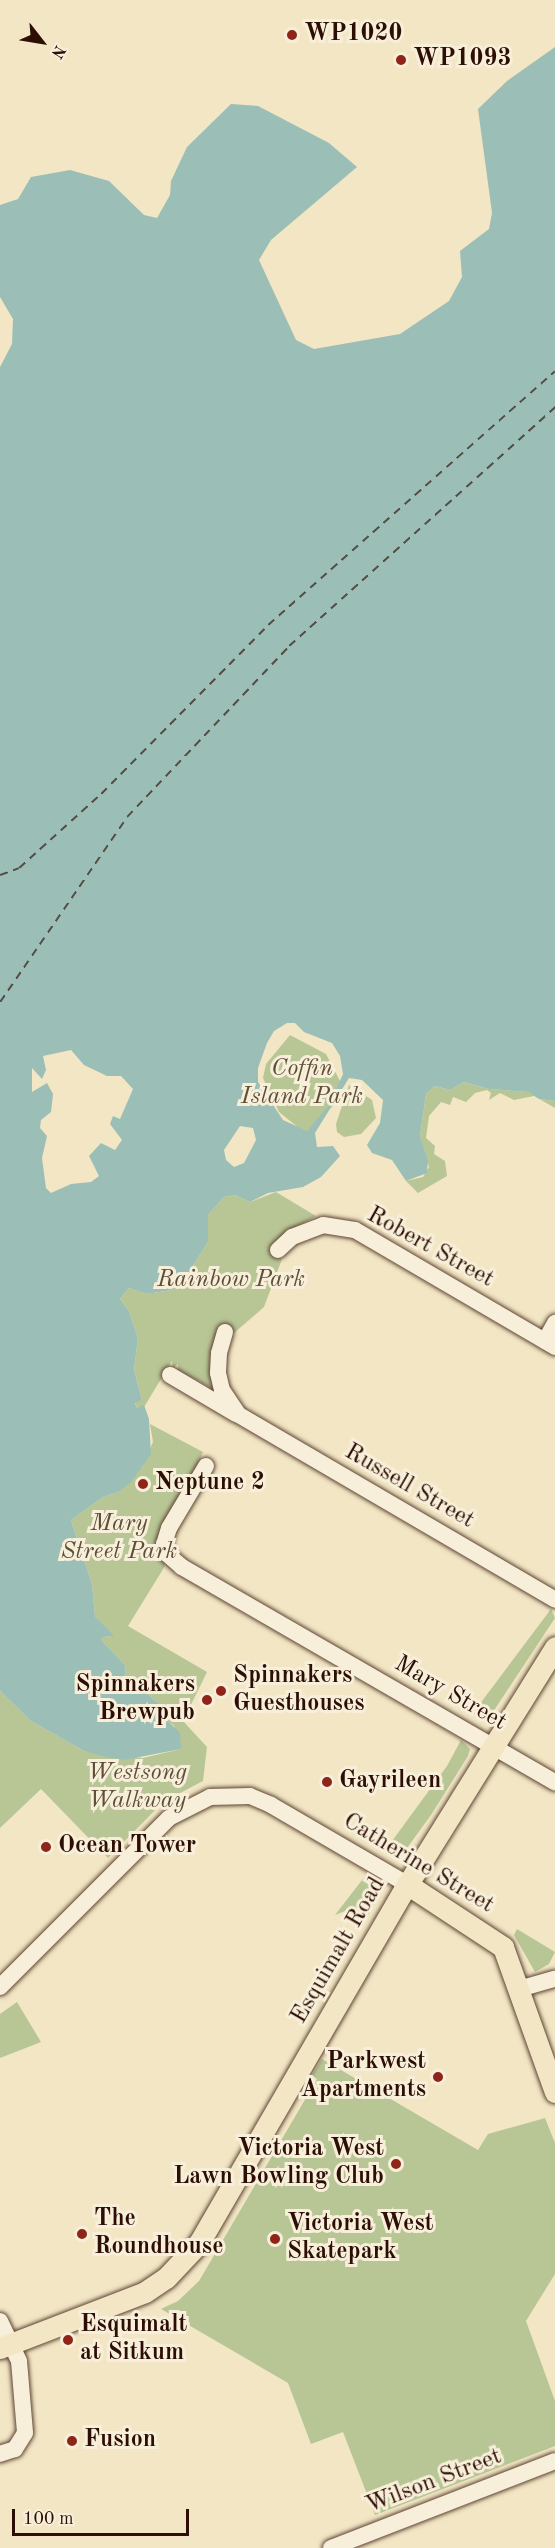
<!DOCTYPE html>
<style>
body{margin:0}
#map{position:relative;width:555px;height:2548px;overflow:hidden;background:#f2e6c4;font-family:"Old Standard TT",serif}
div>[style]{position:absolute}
.green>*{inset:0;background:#b8c696}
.water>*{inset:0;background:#9bbfb7}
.ferry>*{height:1.5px;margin-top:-0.75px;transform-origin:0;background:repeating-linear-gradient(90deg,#544c43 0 8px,transparent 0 14px)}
.roads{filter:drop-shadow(0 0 2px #5e4434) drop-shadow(0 0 2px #5e4434)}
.minor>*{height:16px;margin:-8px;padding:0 8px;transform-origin:8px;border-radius:8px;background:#f7efd9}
.major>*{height:21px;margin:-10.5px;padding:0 10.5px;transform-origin:10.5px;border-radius:10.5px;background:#f2e6c4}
.dots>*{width:16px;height:16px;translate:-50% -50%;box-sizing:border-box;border:3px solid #f7efd9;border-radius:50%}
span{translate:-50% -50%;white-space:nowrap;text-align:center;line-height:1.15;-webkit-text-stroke:6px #f7efd9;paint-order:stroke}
.poi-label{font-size:24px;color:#2d0e04;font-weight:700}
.left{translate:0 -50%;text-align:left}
.right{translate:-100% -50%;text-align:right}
.park-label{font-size:24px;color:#5e4e37;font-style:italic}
.street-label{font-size:24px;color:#2d0e04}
.north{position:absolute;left:12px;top:12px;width:60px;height:60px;-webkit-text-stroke:4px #f7efd9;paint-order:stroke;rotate:121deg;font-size:16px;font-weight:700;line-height:24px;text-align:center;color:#2d0e04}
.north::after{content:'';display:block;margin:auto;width:21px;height:27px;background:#2d0e04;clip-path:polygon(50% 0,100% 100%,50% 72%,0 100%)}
.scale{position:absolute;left:12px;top:2509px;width:177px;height:27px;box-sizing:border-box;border:3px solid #2d0e04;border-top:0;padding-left:8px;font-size:18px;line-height:21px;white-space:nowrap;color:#2d0e04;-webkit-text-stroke:4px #f7efd9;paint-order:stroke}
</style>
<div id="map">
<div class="green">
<div style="clip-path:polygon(290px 1035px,326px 1054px,341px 1083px,338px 1101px,305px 1133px,279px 1112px,263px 1078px,266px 1064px)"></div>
<div style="clip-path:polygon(464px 1082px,489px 1089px,530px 1092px,539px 1099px,555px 1101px,555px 1108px,534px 1096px,514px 1100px,500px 1093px,489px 1100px,491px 1093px,487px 1090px,475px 1093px,466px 1102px,453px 1097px,450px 1105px,441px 1102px,429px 1116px,426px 1138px,435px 1146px,434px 1154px,445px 1161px,447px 1176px,418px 1193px,406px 1181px,423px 1177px,429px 1167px,420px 1136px,426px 1094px,435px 1086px,450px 1090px)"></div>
<div style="clip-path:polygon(349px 1085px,372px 1100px,376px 1118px,361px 1134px,344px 1137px,337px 1132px,336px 1124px)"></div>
<div style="clip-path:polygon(276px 1192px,316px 1216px,292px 1229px,270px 1251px,282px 1259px,264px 1307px,234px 1333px,222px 1326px,210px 1358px,212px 1388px,178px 1370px,178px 1364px,173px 1368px,172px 1361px,144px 1407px,137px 1408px,135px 1402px,142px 1400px,134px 1370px,138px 1338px,129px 1311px,120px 1299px,129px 1288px,146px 1294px,178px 1289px,208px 1242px,208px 1215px,224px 1197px,235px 1195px,250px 1202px)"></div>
<div style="clip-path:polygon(150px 1424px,203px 1452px,162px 1555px,165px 1566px,128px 1626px,207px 1672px,183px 1721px,207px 1747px,203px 1781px,163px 1802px,108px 1858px,41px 1789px,0 1828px,0 1691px,31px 1721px,84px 1751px,143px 1758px,181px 1749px,174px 1726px,163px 1717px,164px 1708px,138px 1686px,131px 1685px,126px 1678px,125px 1665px,102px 1641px,103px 1637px,113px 1636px,95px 1616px,92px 1584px,71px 1520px,103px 1497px,119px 1492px,142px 1467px,153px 1442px)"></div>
<div style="clip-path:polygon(551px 1609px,555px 1618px,487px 1721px,473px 1713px)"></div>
<div style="clip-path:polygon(461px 1740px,470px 1749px,468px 1756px,431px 1815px,402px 1855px,384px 1852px,447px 1766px)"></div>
<div style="clip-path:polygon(366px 1875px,381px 1888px,363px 1926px,360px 1920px,352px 1922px,345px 1911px,335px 1915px)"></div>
<div style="clip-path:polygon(517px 1929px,555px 1952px,549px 1964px,535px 1972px,514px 1935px)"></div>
<div style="clip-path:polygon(17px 2002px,41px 2042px,0 2058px,0 2014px)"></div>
<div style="clip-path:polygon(322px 2059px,478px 2150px,488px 2134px,545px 2118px,555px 2143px,555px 2274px,526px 2321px,555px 2401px,555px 2446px,375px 2515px,343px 2432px,311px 2444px,288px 2383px,161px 2309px,178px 2301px,199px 2281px,317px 2079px,312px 2075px)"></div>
</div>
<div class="water">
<div style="clip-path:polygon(evenodd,555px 47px,555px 1101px,539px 1099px,529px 1092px,489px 1089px,464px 1082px,450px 1090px,435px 1086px,426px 1094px,420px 1136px,428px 1161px,427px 1173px,406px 1181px,392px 1160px,372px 1153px,367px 1145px,380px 1123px,383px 1100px,362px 1080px,349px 1078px,315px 1133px,317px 1147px,333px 1146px,340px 1156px,321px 1177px,303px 1187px,268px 1193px,250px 1202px,235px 1195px,224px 1197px,208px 1215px,208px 1242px,178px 1289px,146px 1294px,129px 1288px,120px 1299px,129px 1311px,138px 1338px,134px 1370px,142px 1400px,135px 1403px,137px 1408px,144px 1405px,149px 1419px,151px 1454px,132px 1481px,119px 1492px,103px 1497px,71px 1520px,92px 1584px,95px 1616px,114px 1636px,103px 1637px,102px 1641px,125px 1665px,126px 1678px,131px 1685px,138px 1686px,164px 1708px,164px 1717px,180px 1733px,181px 1749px,124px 1760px,106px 1757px,84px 1751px,31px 1721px,0 1691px,0 367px,12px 344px,13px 319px,0 297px,0 205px,18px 199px,31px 177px,70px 170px,109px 181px,144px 215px,157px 218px,170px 195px,171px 181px,187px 147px,231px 104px,258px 106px,329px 143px,357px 167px,271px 240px,259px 260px,296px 340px,314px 349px,400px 334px,449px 301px,462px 277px,460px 251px,489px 229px,492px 213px,478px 109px,507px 81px,555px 47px,287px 1023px,295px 1023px,304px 1032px,332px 1043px,340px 1056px,343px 1074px,329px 1105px,307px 1131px,283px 1120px,258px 1082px,258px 1068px,267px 1043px,274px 1031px,287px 1023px,555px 47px,71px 1050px,84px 1065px,107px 1076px,121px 1076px,133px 1089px,120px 1119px,113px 1116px,110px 1124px,122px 1140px,115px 1150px,101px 1143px,89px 1156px,99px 1176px,91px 1182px,71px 1184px,51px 1193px,46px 1188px,42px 1158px,47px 1136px,40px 1128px,41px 1120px,51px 1112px,53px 1094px,47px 1083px,32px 1092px,32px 1068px,42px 1079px,46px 1070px,43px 1056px,71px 1050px,555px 47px,240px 1126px,253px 1128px,256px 1140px,244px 1163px,234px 1167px,226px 1160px,224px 1150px,240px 1126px)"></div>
</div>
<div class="ferry">
<div style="left:0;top:875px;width:20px;rotate:-20deg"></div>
<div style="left:19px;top:868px;width:110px;rotate:-42.1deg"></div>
<div style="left:101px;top:794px;width:238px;rotate:-45.3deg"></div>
<div style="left:268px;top:625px;width:383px;rotate:-41.5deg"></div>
<div style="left:0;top:1002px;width:224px;rotate:-55.5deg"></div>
<div style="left:127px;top:817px;width:236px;rotate:-46.5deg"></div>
<div style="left:289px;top:646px;width:358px;rotate:-41.9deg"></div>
</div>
<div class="roads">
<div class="minor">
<div style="left:278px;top:1250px;width:19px;rotate:-43deg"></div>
<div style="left:292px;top:1237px;width:33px;rotate:-21deg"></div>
<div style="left:323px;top:1225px;width:32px;rotate:9deg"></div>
<div style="left:355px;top:1230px;width:232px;rotate:30.3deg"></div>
<div style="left:225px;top:1332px;width:22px;rotate:106deg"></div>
<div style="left:219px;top:1353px;width:20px;rotate:93deg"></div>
<div style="left:218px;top:1373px;width:17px;rotate:77deg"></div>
<div style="left:222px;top:1390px;width:30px;rotate:56deg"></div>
<div style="left:239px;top:1415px;width:366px;rotate:30.3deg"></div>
<div style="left:545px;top:1341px;width:21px;rotate:-61deg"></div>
<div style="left:170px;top:1375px;width:77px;rotate:30.6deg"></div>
<div style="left:206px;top:1466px;width:72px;rotate:120.8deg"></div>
<div style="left:169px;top:1528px;width:17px;rotate:107deg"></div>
<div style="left:164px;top:1544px;width:10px;rotate:73deg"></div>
<div style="left:167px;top:1554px;width:20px;rotate:41deg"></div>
<div style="left:182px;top:1567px;width:431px;rotate:30deg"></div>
<div style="left:0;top:1987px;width:239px;rotate:-45deg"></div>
<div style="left:169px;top:1818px;width:46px;rotate:-27.1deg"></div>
<div style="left:210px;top:1797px;width:40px;rotate:-1.4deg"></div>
<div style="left:250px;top:1796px;width:23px;rotate:23deg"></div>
<div style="left:271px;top:1805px;width:157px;rotate:30.2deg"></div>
<div style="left:519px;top:1989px;width:37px;rotate:-16deg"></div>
<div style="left:0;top:2321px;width:44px;rotate:64.6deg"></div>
<div style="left:19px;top:2361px;width:72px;rotate:85.2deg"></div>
<div style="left:25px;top:2433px;width:19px;rotate:122deg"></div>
<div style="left:15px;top:2449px;width:16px;rotate:162deg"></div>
<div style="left:331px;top:2548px;width:240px;rotate:-21.2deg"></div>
</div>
<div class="major">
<div style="left:407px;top:1884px;width:115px;rotate:33.3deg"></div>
<div style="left:503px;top:1947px;width:154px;rotate:70.3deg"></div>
<div style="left:0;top:2348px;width:155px;rotate:-21.1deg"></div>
<div style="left:145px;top:2292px;width:25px;rotate:-34deg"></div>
<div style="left:166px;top:2278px;width:48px;rotate:-46.7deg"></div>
<div style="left:199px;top:2243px;width:408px;rotate:-59.9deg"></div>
<div style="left:404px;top:1890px;width:286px;rotate:-58.1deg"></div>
</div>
</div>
<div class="dots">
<div style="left:292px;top:35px;background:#8f2418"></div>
<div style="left:401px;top:60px;background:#8f2418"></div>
<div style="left:143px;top:1484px;background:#8f2418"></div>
<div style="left:221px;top:1691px;background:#8f2418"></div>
<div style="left:207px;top:1700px;background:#8f2418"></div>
<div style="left:327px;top:1782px;background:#8f2418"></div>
<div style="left:46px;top:1847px;background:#8f2418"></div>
<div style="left:438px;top:2077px;background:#8f2418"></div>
<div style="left:396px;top:2164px;background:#8f2418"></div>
<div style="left:82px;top:2234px;background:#8f2418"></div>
<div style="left:275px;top:2239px;background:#8f2418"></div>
<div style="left:68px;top:2340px;background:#8f2418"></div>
<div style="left:72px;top:2441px;background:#8f2418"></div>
</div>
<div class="poi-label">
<span class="left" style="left:304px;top:35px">WP1020</span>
<span class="left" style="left:413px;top:60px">WP1093</span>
<span class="left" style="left:155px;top:1484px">Neptune 2</span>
<span class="left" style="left:233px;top:1691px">Spinnakers<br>Guesthouses</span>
<span class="right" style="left:195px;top:1700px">Spinnakers<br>Brewpub</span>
<span class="left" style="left:339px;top:1782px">Gayrileen</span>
<span class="left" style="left:58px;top:1847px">Ocean Tower</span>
<span class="right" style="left:426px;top:2077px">Parkwest<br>Apartments</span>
<span class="right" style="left:384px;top:2164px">Victoria West<br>Lawn Bowling Club</span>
<span class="left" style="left:94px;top:2234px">The<br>Roundhouse</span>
<span class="left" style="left:287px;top:2239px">Victoria West<br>Skatepark</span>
<span class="left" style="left:80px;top:2340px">Esquimalt<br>at Sitkum</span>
<span class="left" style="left:84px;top:2441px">Fusion</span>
</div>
<div class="park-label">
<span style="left:302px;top:1084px">Coffin<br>Island Park</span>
<span style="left:231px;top:1281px">Rainbow Park</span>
<span style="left:119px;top:1539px">Mary<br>Street Park</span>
<span style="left:137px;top:1788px">Westsong<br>Walkway</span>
</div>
<div class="street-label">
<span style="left:430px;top:1248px;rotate:29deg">Robert Street</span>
<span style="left:409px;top:1487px;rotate:30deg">Russell Street</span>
<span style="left:450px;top:1694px;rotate:30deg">Mary Street</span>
<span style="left:418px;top:1864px;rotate:31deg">Catherine Street</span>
<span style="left:339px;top:1951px;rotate:-60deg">Esquimalt Road</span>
<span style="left:434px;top:2482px;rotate:-21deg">Wilson Street</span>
</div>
<div class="north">N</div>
<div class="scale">100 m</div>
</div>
